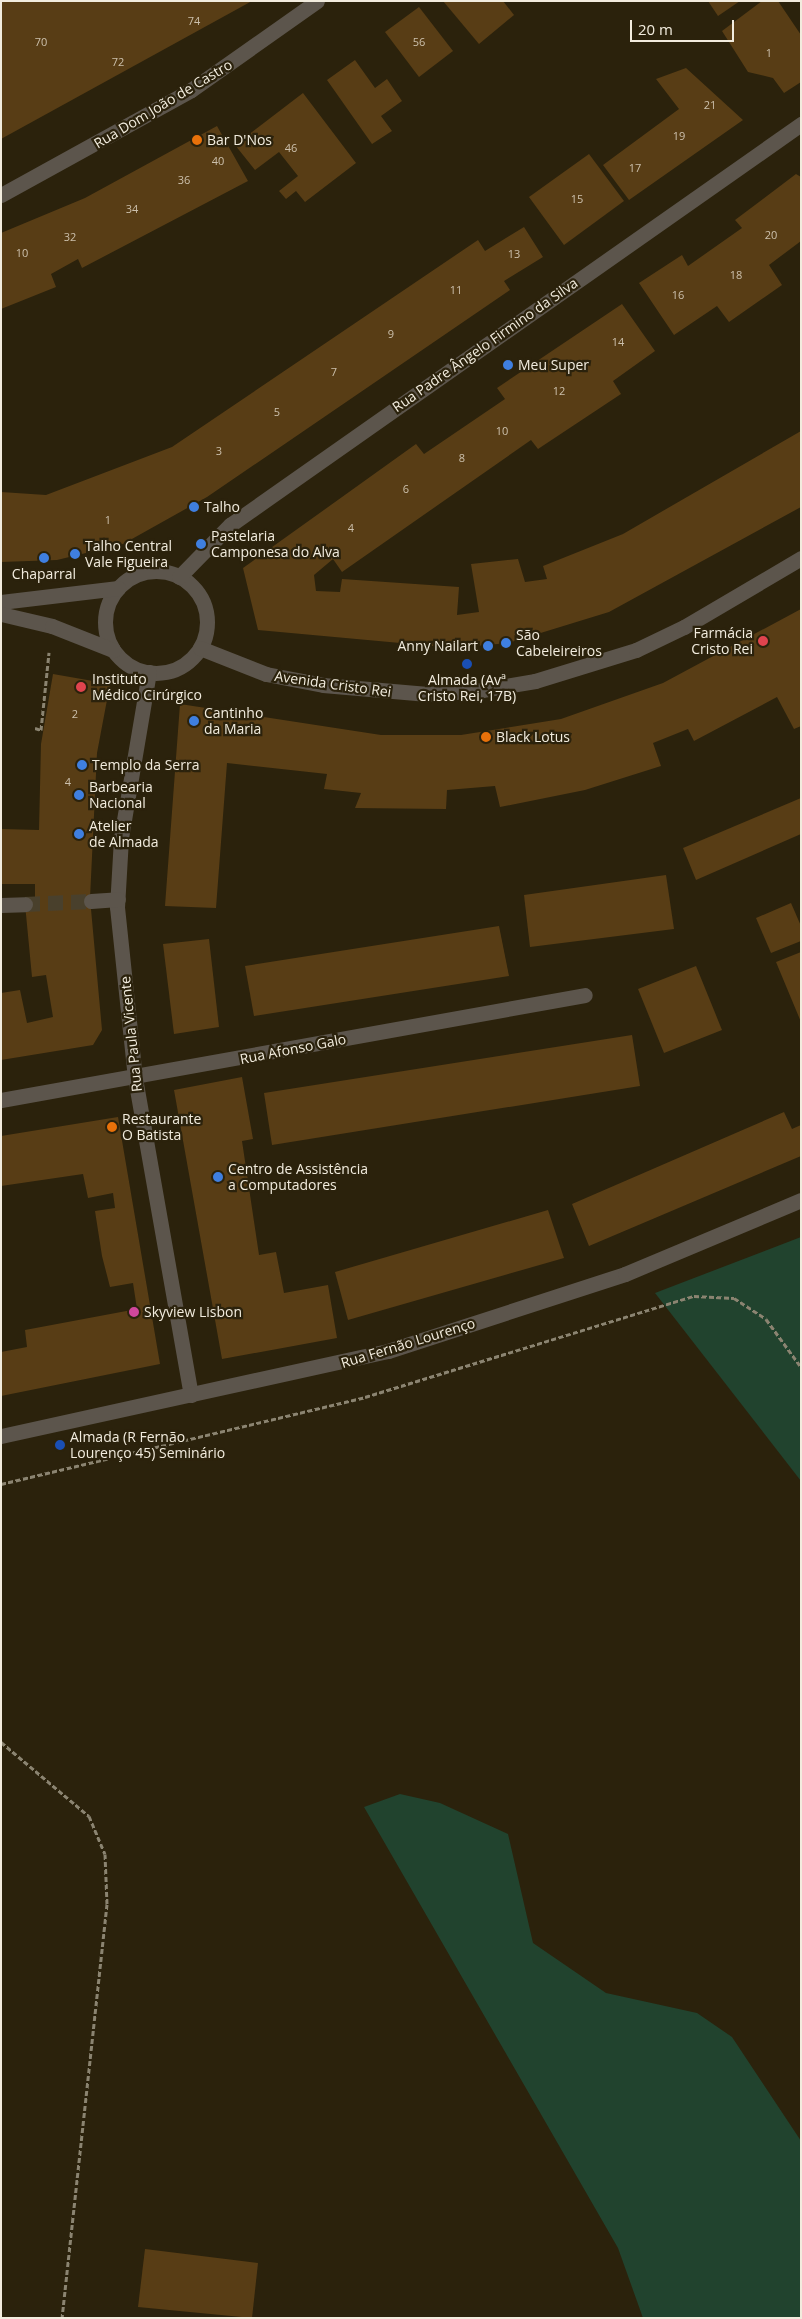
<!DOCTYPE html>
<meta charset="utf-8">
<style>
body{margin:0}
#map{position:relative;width:802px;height:2319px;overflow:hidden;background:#2b220c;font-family:"Open Sans",sans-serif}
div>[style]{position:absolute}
.green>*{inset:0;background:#21432e}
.building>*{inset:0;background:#583d15}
.minor-tunnel>*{height:15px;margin-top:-7.5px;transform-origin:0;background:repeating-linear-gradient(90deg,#49402c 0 15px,transparent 0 23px)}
.path>*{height:3px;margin-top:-1.5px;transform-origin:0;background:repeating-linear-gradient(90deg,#8b8471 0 5px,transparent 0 7.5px)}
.minor>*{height:15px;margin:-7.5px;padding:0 7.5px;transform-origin:7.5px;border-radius:7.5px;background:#5c554c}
.minor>.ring{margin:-7.5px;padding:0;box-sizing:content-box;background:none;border:15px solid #5c554c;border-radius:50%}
.dots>*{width:14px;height:14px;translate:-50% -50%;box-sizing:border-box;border:2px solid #2b220c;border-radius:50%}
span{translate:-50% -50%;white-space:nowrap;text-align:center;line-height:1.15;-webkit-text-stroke:4.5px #2b220c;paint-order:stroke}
.number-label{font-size:11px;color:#ccc0ac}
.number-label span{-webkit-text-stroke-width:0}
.street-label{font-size:14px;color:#f2ecde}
.poi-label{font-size:14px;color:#f2ecde}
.left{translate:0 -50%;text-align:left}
.right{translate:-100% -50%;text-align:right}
.frame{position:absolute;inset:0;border:2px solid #f2ecde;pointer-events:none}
.scale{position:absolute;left:630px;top:20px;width:104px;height:22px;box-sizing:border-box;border:2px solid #f2ecde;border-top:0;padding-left:6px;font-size:15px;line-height:18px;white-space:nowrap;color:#f2ecde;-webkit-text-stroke:4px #2b220c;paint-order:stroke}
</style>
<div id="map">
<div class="green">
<div style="clip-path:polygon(801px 1237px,801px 1481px,655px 1293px)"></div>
<div style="clip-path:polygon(400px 1794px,440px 1803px,508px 1834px,533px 1943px,606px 1993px,697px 2013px,732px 2037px,801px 2141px,801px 2318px,643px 2318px,618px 2248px,364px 1807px)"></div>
</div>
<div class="building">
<div style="clip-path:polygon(1px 1px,252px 1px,1px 139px)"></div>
<div style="clip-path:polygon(443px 1px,503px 1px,514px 15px,479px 44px)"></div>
<div style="clip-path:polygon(708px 1px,740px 1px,718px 16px)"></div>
<div style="clip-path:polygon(762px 1px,778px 1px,801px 35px,801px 82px,784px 93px,773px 78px,748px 72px,722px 31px)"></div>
<div style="clip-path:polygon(419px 7px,453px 51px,419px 77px,385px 32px)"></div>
<div style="clip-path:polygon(355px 60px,375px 88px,387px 79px,402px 101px,381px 116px,392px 131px,372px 144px,327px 80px)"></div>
<div style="clip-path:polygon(686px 68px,743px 120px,629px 200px,603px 165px,679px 109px,656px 79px)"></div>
<div style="clip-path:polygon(303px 93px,356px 163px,305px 202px,296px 191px,286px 199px,279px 191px,298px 176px,279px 152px,255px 170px,235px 145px)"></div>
<div style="clip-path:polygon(217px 126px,248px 181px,82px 268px,78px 259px,51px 274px,56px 287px,1px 309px,1px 233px,85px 198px)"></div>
<div style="clip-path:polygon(589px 154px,624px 201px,564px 245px,529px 197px)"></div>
<div style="clip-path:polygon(796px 174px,801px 177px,801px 241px,769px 265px,782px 285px,729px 322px,717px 306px,674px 335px,639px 283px,682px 255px,688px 266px,742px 228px,735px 220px)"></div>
<div style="clip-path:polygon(524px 227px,543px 257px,504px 281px,510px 290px,207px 497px,123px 544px,57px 560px,1px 562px,1px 492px,46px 495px,172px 447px,478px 240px,485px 251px)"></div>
<div style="clip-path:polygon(622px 304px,655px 351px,613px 381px,621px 394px,538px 449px,531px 440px,342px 572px,333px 559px,314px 575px,316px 591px,340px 592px,342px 579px,459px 587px,457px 615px,479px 612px,471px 564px,518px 559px,525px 582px,547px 579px,543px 566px,623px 534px,801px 431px,801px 507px,609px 612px,508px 643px,455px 648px,258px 630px,243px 568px,416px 444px,424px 454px,505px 399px,497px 388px)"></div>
<div style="clip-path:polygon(801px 609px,801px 726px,794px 729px,777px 697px,694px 741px,688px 729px,653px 743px,661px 766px,585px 790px,500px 807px,495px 786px,447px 790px,446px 809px,355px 808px,361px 793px,324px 789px,327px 774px,227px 763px,216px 908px,165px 906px,180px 704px,381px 735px,461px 735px,561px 719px,663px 683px)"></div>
<div style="clip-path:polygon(53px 674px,110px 684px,97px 753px,90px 898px,102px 1030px,93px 1045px,1px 1060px,1px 993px,20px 990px,27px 1023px,53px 1017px,46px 975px,32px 977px,25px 904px,35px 903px,35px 884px,1px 884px,1px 829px,39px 830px,41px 744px)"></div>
<div style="clip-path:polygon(801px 798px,801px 834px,696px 880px,683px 848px)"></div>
<div style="clip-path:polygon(666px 875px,674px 929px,530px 947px,524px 895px)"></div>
<div style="clip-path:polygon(791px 903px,801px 926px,801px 941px,771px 953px,756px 918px)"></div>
<div style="clip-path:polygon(499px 926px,509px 976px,254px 1016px,245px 966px)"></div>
<div style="clip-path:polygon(209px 939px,219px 1027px,174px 1034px,163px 944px)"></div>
<div style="clip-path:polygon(801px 952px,801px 1022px,776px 962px)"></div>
<div style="clip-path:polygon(696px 966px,722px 1030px,664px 1053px,638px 989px)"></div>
<div style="clip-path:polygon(632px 1035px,640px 1086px,272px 1145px,264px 1093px)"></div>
<div style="clip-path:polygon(242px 1077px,253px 1139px,242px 1141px,259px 1255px,276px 1252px,284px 1293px,328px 1285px,337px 1338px,222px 1359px,174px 1090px)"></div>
<div style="clip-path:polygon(784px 1112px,792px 1129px,801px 1125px,801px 1156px,589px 1246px,572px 1204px)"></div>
<div style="clip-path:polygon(118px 1117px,160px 1364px,1px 1396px,1px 1352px,27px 1347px,25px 1330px,137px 1309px,133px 1283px,110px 1287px,102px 1256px,95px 1211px,115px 1208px,113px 1193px,88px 1198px,83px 1174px,1px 1186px,1px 1136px)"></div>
<div style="clip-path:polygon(548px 1210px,564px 1258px,348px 1320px,335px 1272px)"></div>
<div style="clip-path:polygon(145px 2249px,258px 2263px,252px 2318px,138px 2307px)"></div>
</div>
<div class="minor-tunnel">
<div style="left:25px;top:904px;width:66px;rotate:-2.6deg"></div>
</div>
<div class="path">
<div style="left:35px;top:728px;width:6px;rotate:18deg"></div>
<div style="left:41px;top:730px;width:78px;rotate:-84.1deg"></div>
<div style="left:1px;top:1484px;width:374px;rotate:-13.4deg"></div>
<div style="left:365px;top:1397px;width:344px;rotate:-17.1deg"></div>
<div style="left:694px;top:1296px;width:40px;rotate:2.9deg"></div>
<div style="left:734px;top:1298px;width:38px;rotate:33deg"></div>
<div style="left:766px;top:1319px;width:59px;rotate:53.9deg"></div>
<div style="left:1px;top:1742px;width:115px;rotate:40.1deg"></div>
<div style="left:89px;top:1816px;width:41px;rotate:67.2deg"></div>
<div style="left:105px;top:1854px;width:50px;rotate:87.7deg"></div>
<div style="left:107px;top:1904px;width:415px;rotate:96.2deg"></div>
</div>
<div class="minor">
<div style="left:1px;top:195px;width:217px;rotate:-28.9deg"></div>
<div style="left:191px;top:90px;width:154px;rotate:-35.2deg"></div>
<div class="ring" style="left:105px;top:571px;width:87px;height:87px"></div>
<div style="left:179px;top:577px;width:73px;rotate:-45.6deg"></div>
<div style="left:230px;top:525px;width:698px;rotate:-35.08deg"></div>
<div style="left:1px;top:602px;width:118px;rotate:-6.8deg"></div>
<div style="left:1px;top:614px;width:52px;rotate:13.2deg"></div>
<div style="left:52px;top:626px;width:66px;rotate:21.5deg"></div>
<div style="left:200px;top:648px;width:71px;rotate:21.5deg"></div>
<div style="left:266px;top:674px;width:58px;rotate:10.9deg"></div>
<div style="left:323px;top:685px;width:105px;rotate:4.9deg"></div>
<div style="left:428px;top:694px;width:54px;rotate:-4.2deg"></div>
<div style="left:482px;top:690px;width:54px;rotate:-9.6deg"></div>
<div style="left:535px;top:681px;width:106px;rotate:-17.1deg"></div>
<div style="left:636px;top:650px;width:53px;rotate:-25.6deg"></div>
<div style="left:684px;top:627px;width:136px;rotate:-30.5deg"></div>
<div style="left:149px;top:672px;width:168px;rotate:99.6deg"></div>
<div style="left:121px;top:838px;width:69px;rotate:93.3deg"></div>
<div style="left:117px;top:907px;width:172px;rotate:84deg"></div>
<div style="left:135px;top:1078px;width:322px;rotate:80deg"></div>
<div style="left:91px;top:901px;width:27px;rotate:-4deg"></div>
<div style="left:1px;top:905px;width:24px;rotate:-2deg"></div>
<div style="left:1px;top:1100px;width:593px;rotate:-10.19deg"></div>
<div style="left:1px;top:1436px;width:396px;rotate:-12.4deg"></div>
<div style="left:388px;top:1351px;width:249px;rotate:-18deg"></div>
<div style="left:625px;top:1274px;width:191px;rotate:-22.8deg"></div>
</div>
<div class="dots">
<div style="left:197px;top:140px;background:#e8710a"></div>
<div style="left:508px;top:365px;background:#3f7fe0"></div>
<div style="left:194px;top:507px;background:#3f7fe0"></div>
<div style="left:201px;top:544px;background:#3f7fe0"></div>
<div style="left:75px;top:554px;background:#3f7fe0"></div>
<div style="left:44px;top:558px;background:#3f7fe0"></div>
<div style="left:763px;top:641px;background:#e0444e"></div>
<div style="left:506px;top:643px;background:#3f7fe0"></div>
<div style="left:488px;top:646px;background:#3f7fe0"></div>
<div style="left:467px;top:664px;background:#1a4fb4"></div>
<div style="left:81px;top:687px;background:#e0444e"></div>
<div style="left:194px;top:721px;background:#3f7fe0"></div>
<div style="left:486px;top:737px;background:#e8710a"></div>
<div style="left:82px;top:765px;background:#3f7fe0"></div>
<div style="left:79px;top:795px;background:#3f7fe0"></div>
<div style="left:79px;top:834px;background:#3f7fe0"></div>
<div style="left:112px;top:1127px;background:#e8710a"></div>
<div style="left:218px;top:1177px;background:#3f7fe0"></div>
<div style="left:134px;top:1312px;background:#d1479c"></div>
<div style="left:60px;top:1445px;background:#1a4fb4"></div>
</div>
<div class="number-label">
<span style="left:194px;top:21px">74</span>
<span style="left:41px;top:42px">70</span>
<span style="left:419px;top:42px">56</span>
<span style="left:769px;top:53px">1</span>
<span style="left:118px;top:62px">72</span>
<span style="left:710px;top:105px">21</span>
<span style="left:679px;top:136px">19</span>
<span style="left:291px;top:148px">46</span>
<span style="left:218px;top:161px">40</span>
<span style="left:635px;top:168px">17</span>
<span style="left:184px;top:180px">36</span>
<span style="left:577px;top:199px">15</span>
<span style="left:132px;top:209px">34</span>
<span style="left:771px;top:235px">20</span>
<span style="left:70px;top:237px">32</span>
<span style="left:22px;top:253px">10</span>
<span style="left:514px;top:254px">13</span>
<span style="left:736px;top:275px">18</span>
<span style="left:456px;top:290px">11</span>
<span style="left:678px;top:295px">16</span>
<span style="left:391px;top:334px">9</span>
<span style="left:618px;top:342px">14</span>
<span style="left:334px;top:372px">7</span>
<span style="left:559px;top:391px">12</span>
<span style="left:277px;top:412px">5</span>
<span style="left:502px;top:431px">10</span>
<span style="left:219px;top:451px">3</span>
<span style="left:462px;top:458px">8</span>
<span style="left:406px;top:489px">6</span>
<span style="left:108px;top:520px">1</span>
<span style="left:351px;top:528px">4</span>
<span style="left:75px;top:714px">2</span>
<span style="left:68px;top:782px">4</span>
</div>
<div class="street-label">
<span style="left:163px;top:104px;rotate:-31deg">Rua Dom João de Castro</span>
<span style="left:485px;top:345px;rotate:-35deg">Rua Padre Ângelo Firmino da Silva</span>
<span style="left:333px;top:684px;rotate:8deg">Avenida Cristo Rei</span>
<span style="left:131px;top:1034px;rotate:-96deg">Rua Paula Vicente</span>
<span style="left:293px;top:1049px;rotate:-11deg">Rua Afonso Galo</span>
<span style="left:408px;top:1343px;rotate:-17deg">Rua Fernão Lourenço</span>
</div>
<div class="poi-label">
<span class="left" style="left:207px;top:140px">Bar D'Nos</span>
<span class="left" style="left:518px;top:365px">Meu Super</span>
<span class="left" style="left:204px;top:507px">Talho</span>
<span class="left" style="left:211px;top:544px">Pastelaria<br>Camponesa do Alva</span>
<span class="left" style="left:85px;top:554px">Talho Central<br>Vale Figueira</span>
<span style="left:44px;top:574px">Chaparral</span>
<span class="right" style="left:753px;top:641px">Farmácia<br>Cristo Rei</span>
<span class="left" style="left:516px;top:643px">São<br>Cabeleireiros</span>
<span class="right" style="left:478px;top:646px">Anny Nailart</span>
<span class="left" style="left:92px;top:687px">Instituto<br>Médico Cirúrgico</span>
<span style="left:467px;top:688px">Almada (Avª<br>Cristo Rei, 17B)</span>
<span class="left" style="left:204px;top:721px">Cantinho<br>da Maria</span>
<span class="left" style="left:496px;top:737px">Black Lotus</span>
<span class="left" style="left:92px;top:765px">Templo da Serra</span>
<span class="left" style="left:89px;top:795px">Barbearia<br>Nacional</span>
<span class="left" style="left:89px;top:834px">Atelier<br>de Almada</span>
<span class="left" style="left:122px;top:1127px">Restaurante<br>O Batista</span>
<span class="left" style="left:228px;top:1177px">Centro de Assistência<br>a Computadores</span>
<span class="left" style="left:144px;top:1312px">Skyview Lisbon</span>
<span class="left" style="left:70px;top:1445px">Almada (R Fernão<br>Lourenço 45) Seminário</span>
</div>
<div class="frame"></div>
<div class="scale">20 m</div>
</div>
